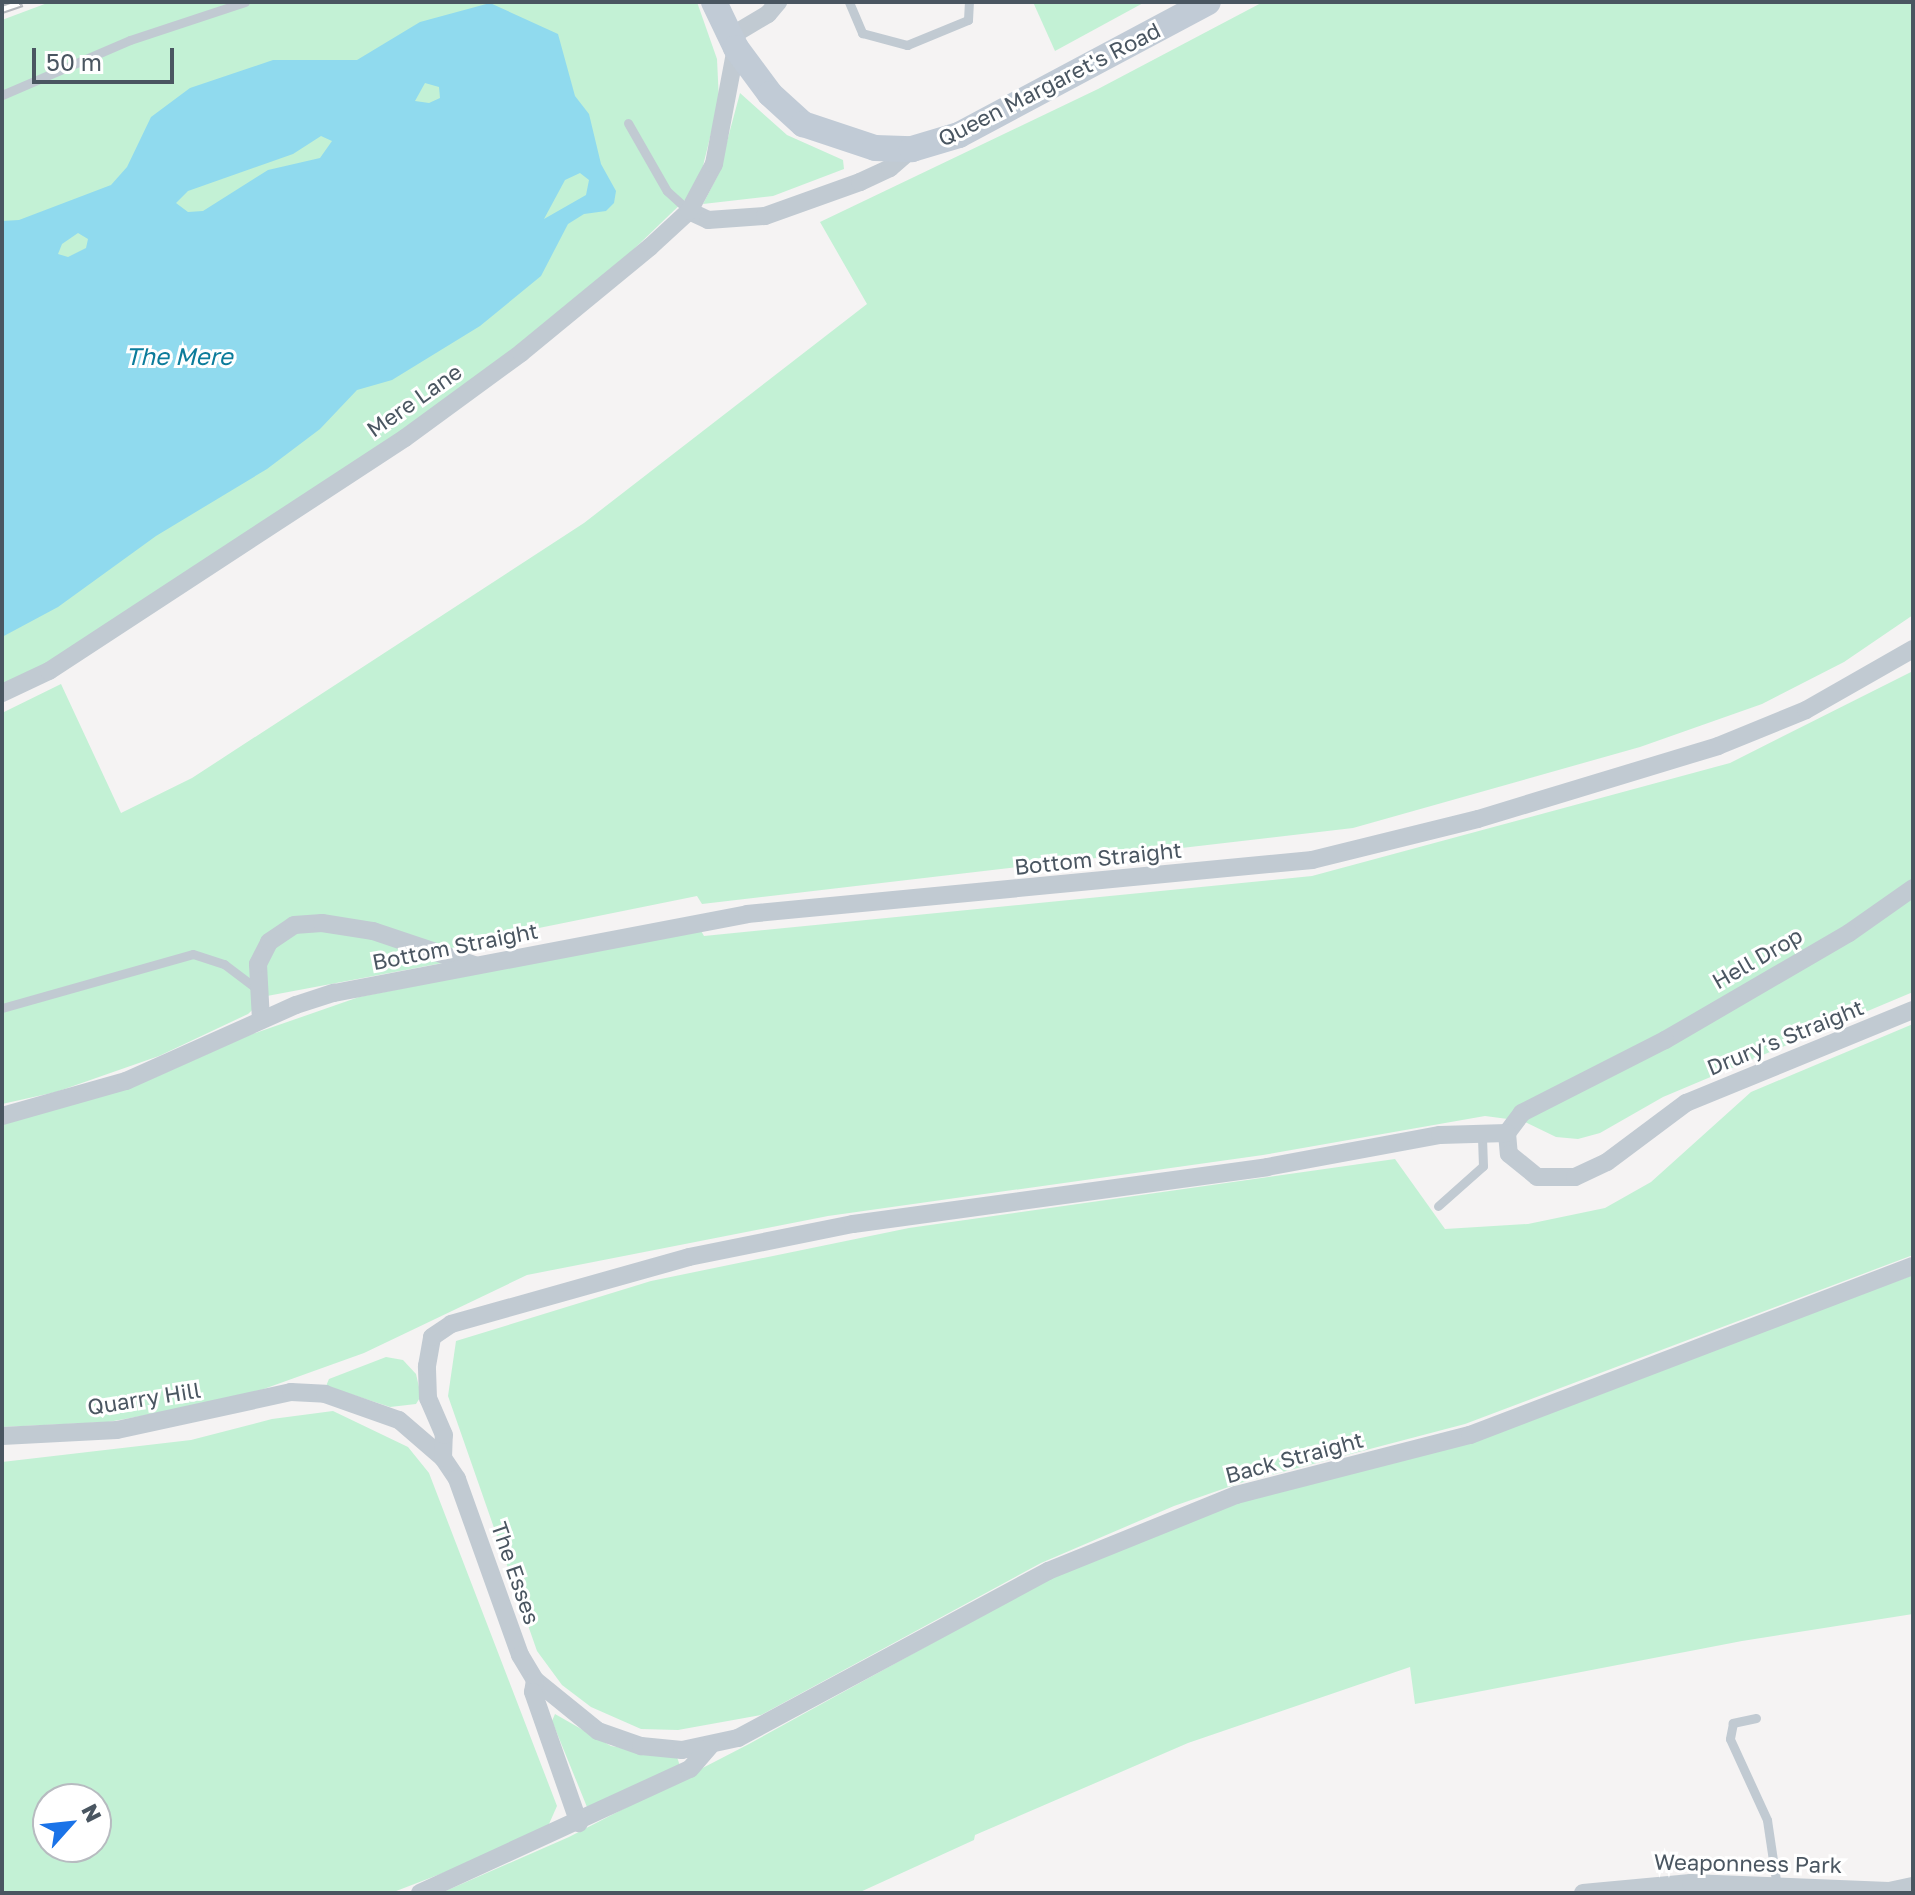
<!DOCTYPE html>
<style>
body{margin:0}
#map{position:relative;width:1915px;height:1895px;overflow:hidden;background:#f5f3f3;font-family:"Golos Text",sans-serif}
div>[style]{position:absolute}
.green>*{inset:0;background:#c3f1d5}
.water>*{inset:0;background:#90daee}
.lane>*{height:9px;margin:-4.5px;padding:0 4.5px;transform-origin:4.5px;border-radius:4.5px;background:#c1cad2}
.street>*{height:18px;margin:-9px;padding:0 9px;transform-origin:9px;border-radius:9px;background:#c1cad2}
.secondary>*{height:26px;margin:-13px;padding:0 13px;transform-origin:13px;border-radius:13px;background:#c1cbd6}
.rail>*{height:9px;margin-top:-4.5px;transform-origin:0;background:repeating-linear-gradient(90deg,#fff 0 18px,#b5b8bd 0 36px);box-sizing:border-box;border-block:2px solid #b5b8bd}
span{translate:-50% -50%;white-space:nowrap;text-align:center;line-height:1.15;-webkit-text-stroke:6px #fff;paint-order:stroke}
.street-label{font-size:22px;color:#4a5661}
.water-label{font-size:24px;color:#0c7c9b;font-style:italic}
.frame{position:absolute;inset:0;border:4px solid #4a5661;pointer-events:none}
.north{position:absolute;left:32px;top:1783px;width:80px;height:80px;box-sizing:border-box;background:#fff;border:2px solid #b7bbc0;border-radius:50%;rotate:63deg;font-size:22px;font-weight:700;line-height:32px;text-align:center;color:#4a5661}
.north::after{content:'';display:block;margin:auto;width:28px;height:36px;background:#1a73e8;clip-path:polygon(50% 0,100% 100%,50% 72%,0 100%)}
.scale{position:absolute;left:32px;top:48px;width:142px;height:36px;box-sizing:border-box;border:4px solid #4a5661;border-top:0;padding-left:10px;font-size:24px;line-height:28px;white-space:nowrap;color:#4a5661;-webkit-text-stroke:6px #fff;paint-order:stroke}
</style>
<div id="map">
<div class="green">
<div style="clip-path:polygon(50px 2px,697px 2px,717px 59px,719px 101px,702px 170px,688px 197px,607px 275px,449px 399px,67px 653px,2px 687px,2px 20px)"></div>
<div style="clip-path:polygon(1033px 2px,1145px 2px,1055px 51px)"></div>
<div style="clip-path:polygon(1263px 2px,1913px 2px,1913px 615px,1844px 662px,1762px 704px,1640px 747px,1353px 828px,702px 904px,697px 896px,484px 939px,480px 944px,471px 941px,448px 962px,267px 996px,248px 1014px,159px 1056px,56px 1092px,2px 1104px,2px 713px,61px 684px,121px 813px,192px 778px,584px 523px,867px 304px,820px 222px,1098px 89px)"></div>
<div style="clip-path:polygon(740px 93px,787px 135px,843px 160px,844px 169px,773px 196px,703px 204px,718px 175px)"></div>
<div style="clip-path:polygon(1913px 671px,1913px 992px,1663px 1097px,1600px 1133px,1578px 1139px,1556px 1137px,1523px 1121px,1485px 1116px,1263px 1155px,828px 1216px,527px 1275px,364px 1353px,236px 1399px,108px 1422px,2px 1427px,2px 1124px,140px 1084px,247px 1036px,359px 997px,700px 929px,704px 936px,1312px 876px,1730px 763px)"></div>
<div style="clip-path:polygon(1913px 1024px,1913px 1255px,1465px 1424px,1240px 1483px,1174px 1506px,1041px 1563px,761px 1715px,678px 1730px,641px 1729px,591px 1707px,562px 1685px,537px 1651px,448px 1396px,456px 1341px,651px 1281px,909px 1228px,1395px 1159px,1445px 1229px,1528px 1224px,1605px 1208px,1651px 1182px,1751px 1092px)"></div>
<div style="clip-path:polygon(1913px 1275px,1913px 1614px,1742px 1641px,1415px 1704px,1410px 1667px,1188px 1743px,975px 1835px,974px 1840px,858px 1893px,441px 1893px,569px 1837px,749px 1744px,1050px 1578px,1240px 1502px,1658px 1370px)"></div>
<div style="clip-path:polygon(386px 1357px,403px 1360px,416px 1374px,421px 1396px,416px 1404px,390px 1407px,326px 1386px,329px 1379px)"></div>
<div style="clip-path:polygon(evenodd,333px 1411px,408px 1447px,429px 1473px,557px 1806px,549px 1824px,526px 1841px,391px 1893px,2px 1893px,2px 1462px,191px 1440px,272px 1419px,333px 1411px,48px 1799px,96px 1799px,96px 1847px,48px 1847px,48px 1799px)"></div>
<div style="clip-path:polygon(555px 1714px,611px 1746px,677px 1757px,680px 1766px,587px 1807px,552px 1721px)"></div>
</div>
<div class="water">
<div style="clip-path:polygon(evenodd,490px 3px,558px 34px,575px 96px,589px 114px,601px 164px,616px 191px,614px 203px,606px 211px,584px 214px,568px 224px,541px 276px,480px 326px,392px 380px,357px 390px,320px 429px,267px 469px,156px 536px,58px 607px,2px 637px,2px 221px,19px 220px,111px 185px,127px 167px,151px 117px,190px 88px,273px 60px,357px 60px,420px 22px,490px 3px,425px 83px,439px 87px,440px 98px,429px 103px,415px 101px,425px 83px,490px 3px,321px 136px,332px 141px,320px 158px,268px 170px,203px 211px,188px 212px,176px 203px,188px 191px,293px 154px,321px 136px,490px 3px,580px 173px,589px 180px,586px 195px,544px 219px,565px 180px,580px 173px,490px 3px,78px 233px,88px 239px,86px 248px,68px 257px,58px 254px,62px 244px,78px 233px)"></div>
</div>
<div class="lane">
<div style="left:849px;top:2px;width:34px;rotate:67deg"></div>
<div style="left:862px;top:33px;width:47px;rotate:14.9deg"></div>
<div style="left:907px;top:45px;width:66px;rotate:-22.3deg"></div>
<div style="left:968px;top:20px;width:18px;rotate:-87deg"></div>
<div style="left:2px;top:95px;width:139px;rotate:-23.3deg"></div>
<div style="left:130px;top:40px;width:121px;rotate:-18.3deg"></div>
<div style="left:628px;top:123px;width:78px;rotate:60.2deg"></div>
<div style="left:667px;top:191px;width:30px;rotate:42deg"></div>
<div style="left:2px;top:1008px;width:198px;rotate:-15.8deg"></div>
<div style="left:193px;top:954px;width:33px;rotate:18deg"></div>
<div style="left:224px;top:964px;width:41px;rotate:37.1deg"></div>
<div style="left:1438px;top:1206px;width:60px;rotate:-41.6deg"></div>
<div style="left:1483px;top:1166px;width:34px;rotate:-92deg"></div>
<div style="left:1756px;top:1718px;width:24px;rotate:168deg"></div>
<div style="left:1733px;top:1723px;width:16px;rotate:101deg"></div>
<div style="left:1730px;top:1739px;width:89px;rotate:65.4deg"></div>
<div style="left:1767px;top:1820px;width:68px;rotate:81.5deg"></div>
</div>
<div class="street">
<div style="left:731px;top:36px;width:43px;rotate:-30.7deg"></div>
<div style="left:768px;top:14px;width:16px;rotate:-50deg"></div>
<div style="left:689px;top:211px;width:21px;rotate:25deg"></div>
<div style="left:708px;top:220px;width:57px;rotate:-4deg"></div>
<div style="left:765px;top:216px;width:101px;rotate:-19.7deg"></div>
<div style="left:860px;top:182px;width:33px;rotate:-25deg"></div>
<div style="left:890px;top:168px;width:29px;rotate:-41deg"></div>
<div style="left:2px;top:693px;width:52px;rotate:-25.1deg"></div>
<div style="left:49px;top:671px;width:425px;rotate:-33.2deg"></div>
<div style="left:405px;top:438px;width:144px;rotate:-36.2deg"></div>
<div style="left:521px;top:353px;width:167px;rotate:-39.4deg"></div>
<div style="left:650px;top:247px;width:53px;rotate:-42.7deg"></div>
<div style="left:689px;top:211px;width:53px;rotate:-62deg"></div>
<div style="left:714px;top:164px;width:118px;rotate:-79.3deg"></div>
<div style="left:1913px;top:888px;width:78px;rotate:144.9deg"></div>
<div style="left:1849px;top:933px;width:213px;rotate:149.8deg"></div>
<div style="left:1665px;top:1040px;width:161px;rotate:153deg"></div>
<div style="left:1522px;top:1113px;width:25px;rotate:127deg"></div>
<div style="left:1507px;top:1133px;width:21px;rotate:85deg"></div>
<div style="left:1509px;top:1154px;width:36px;rotate:39deg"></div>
<div style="left:1537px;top:1177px;width:38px"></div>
<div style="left:1575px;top:1177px;width:35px;rotate:-25deg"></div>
<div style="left:1607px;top:1162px;width:99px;rotate:-36.8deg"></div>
<div style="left:1686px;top:1103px;width:245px;rotate:-22.3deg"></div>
<div style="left:261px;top:1020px;width:56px;rotate:-93.1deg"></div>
<div style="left:258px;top:964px;width:25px;rotate:-63deg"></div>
<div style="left:269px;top:942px;width:30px;rotate:-34deg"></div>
<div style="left:294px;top:925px;width:28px;rotate:-4deg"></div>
<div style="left:322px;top:923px;width:52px;rotate:8.9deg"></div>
<div style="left:373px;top:931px;width:107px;rotate:18.6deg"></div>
<div style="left:2px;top:1116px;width:129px;rotate:-15.8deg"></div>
<div style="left:126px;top:1081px;width:186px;rotate:-24.1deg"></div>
<div style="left:296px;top:1005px;width:40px;rotate:-18deg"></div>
<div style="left:334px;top:993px;width:420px;rotate:-10.8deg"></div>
<div style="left:747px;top:914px;width:568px;rotate:-5.46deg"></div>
<div style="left:1312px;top:860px;width:171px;rotate:-13.9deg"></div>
<div style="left:1478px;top:819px;width:251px;rotate:-16.9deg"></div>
<div style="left:1718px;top:746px;width:95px;rotate:-22.2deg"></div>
<div style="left:1806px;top:710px;width:123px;rotate:-29.7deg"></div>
<div style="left:2px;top:1436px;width:115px;rotate:-3deg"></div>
<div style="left:117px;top:1430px;width:178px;rotate:-12.3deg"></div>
<div style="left:291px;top:1392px;width:34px;rotate:3deg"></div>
<div style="left:325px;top:1394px;width:78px;rotate:19.4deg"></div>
<div style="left:399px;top:1420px;width:58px;rotate:40.8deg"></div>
<div style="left:443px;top:1458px;width:25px;rotate:56deg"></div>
<div style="left:457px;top:1479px;width:187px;rotate:70.3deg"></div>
<div style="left:520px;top:1655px;width:29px;rotate:59deg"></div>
<div style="left:535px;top:1680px;width:81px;rotate:39deg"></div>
<div style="left:598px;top:1731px;width:46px;rotate:19.2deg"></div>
<div style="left:641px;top:1746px;width:41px;rotate:5.6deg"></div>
<div style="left:682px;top:1750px;width:57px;rotate:-12.1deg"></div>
<div style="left:738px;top:1738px;width:352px;rotate:-28.3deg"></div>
<div style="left:1048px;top:1571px;width:203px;rotate:-22deg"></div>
<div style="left:1236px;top:1495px;width:242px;rotate:-14.4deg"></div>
<div style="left:1470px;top:1435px;width:474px;rotate:-20.9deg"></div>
<div style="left:443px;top:1458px;width:23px;rotate:-88deg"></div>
<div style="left:444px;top:1435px;width:40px;rotate:-113.4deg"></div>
<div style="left:428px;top:1398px;width:32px;rotate:-92deg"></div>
<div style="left:427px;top:1366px;width:29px;rotate:-80deg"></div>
<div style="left:432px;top:1337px;width:23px;rotate:-34deg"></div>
<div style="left:451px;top:1324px;width:247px;rotate:-15.7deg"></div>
<div style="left:689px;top:1257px;width:167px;rotate:-11.4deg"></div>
<div style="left:853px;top:1224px;width:418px;rotate:-7.8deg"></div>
<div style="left:1267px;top:1167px;width:176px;rotate:-10.5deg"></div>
<div style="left:1440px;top:1135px;width:67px;rotate:-1.7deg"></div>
<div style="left:535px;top:1680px;width:12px;rotate:99deg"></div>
<div style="left:533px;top:1692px;width:139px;rotate:70.7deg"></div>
<div style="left:420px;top:1893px;width:297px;rotate:-24.7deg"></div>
<div style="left:690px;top:1769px;width:30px;rotate:-49deg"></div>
<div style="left:1583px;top:1893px;width:108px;rotate:-5.3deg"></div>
<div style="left:1691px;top:1883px;width:198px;rotate:2.3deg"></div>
<div style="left:1889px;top:1891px;width:25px;rotate:-12deg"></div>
</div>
<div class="secondary">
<div style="left:714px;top:2px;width:51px;rotate:64.4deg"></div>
<div style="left:736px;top:48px;width:57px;rotate:53.5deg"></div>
<div style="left:770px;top:94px;width:45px;rotate:42.3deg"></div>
<div style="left:803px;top:124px;width:76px;rotate:18.4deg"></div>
<div style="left:875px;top:148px;width:37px;rotate:2deg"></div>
<div style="left:912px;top:149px;width:49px;rotate:-16.6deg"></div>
<div style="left:959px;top:135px;width:282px;rotate:-28.1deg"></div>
</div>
<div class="rail">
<div style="left:2px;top:9px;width:21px;rotate:-19deg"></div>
</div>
<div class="street-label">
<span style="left:1049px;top:84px;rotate:-27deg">Queen Margaret's Road</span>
<span style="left:414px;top:400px;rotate:-35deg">Mere Lane</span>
<span style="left:1098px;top:858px;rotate:-6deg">Bottom Straight</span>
<span style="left:455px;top:946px;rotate:-11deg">Bottom Straight</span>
<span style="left:1757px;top:958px;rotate:-30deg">Hell Drop</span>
<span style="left:1785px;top:1037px;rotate:-22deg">Drury's Straight</span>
<span style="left:144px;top:1398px;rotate:-9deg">Quarry Hill</span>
<span style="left:1294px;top:1457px;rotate:-15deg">Back Straight</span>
<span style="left:516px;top:1573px;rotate:71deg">The Esses</span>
<span style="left:1748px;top:1863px;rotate:1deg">Weaponness Park</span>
</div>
<div class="water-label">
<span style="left:179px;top:356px">The Mere</span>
</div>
<div class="frame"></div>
<div class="north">N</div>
<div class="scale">50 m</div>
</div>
